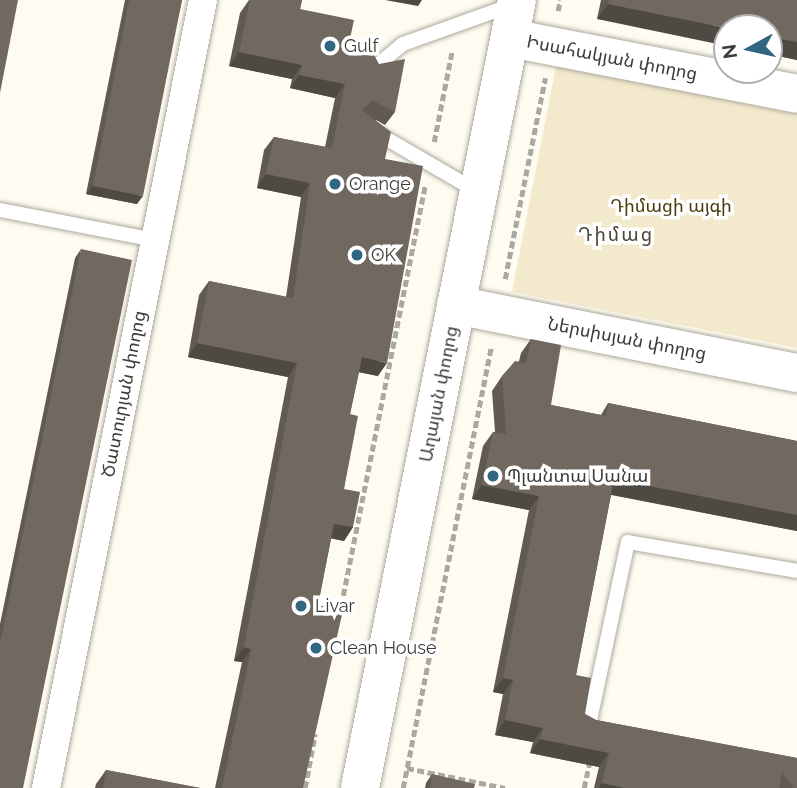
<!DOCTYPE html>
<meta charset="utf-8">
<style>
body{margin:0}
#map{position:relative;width:797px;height:788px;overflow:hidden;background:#fefbf1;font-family:Raleway,"Noto Sans Armenian",sans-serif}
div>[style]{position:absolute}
.green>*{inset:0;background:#f3eacd}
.path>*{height:4.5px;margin-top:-2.25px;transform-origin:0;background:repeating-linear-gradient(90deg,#aaa8a0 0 7px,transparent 0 10.5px)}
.roads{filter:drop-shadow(0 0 2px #ada99d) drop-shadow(0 0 2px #ada99d)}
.service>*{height:14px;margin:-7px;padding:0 7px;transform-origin:7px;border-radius:7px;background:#fff}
.minor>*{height:28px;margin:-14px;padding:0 14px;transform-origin:14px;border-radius:14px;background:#fff}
.secondary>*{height:38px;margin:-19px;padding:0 19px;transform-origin:19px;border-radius:19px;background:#fff}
.wall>*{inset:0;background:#615953}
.shaded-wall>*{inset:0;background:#4f4943}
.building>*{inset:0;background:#716860}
.dots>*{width:19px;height:19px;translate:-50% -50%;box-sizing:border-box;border:4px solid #fff;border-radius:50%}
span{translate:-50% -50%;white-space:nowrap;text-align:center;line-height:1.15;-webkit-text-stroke:7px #fff;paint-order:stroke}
.poi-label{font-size:18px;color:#3d3c37}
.left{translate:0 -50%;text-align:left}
.street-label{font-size:18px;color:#3d3c37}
.park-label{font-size:18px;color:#4b3c0c}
.neighbourhood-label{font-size:19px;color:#4b483d;letter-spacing:2px}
.north{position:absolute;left:713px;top:14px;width:70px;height:70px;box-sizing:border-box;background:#fff;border:2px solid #b1b1af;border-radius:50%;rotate:262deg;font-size:19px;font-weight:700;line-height:28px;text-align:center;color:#3d3c37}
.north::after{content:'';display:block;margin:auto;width:24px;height:32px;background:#316682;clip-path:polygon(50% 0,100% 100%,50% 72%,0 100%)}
</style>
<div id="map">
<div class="green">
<div style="clip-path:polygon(556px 66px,797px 113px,797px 348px,512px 292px)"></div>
</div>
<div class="path">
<div style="left:558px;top:11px;width:11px;rotate:-80deg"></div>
<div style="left:434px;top:142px;width:93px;rotate:-78.8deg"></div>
<div style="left:505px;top:279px;width:205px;rotate:-78.7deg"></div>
<div style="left:339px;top:616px;width:439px;rotate:-78.7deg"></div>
<div style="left:407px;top:768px;width:100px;rotate:11.5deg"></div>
<div style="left:305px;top:788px;width:55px;rotate:-79.5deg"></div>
<div style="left:403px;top:788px;width:451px;rotate:-78.7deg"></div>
<div style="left:584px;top:788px;width:29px;rotate:-78deg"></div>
</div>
<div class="roads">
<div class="service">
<div style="left:373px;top:69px;width:39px;rotate:-40deg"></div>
<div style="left:403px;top:44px;width:116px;rotate:-19.7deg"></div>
<div style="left:375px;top:132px;width:119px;rotate:30.2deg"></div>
<div style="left:0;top:210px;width:158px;rotate:11deg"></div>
<div style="left:589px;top:725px;width:187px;rotate:-78deg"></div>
<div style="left:628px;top:542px;width:171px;rotate:9.7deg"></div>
</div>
<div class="minor">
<div style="left:46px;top:788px;width:803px;rotate:-78.73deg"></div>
</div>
<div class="secondary">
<div style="left:510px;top:38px;width:292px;rotate:11deg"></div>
<div style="left:456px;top:305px;width:348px;rotate:11.3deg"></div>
<div style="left:360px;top:788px;width:803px;rotate:-78.73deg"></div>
</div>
</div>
<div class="wall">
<div style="clip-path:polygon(125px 0,182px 0,137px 204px,86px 194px)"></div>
<div style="clip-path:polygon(249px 0,302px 0,300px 9px,348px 48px,395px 112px,385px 125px,376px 120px,385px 159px,378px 376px,359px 372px,350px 414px,344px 489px,353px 527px,344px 541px,331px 538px,318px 605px,303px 788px,215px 788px,242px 662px,234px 661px,288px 377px,188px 357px,199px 295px,209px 281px,286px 297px,301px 197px,257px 188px,264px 150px,274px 137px,325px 147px,335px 98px,290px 88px,292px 79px,229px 66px,240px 13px)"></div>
<div style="clip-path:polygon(601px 0,797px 0,797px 60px,769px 54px,769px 28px,597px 19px)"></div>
<div style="clip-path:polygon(81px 249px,0 788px,0 624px,75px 258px)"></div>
<div style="clip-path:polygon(531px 339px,551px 405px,601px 415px,608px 403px,797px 441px,797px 531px,611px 495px,576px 675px,585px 714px,596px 720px,797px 758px,797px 788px,594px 788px,599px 767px,530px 753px,533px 742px,495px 735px,503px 694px,493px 692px,529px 510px,472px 499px,483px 446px,493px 432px,495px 432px,492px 391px,502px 376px,519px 361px,521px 353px)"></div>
<div style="clip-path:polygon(106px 770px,200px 788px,95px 788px,96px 784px)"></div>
<div style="clip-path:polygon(432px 774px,474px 788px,425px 788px,426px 783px)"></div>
</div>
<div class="shaded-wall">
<div style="clip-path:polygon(385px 0,422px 0,418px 6px)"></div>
<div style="clip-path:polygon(608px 4px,727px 28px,727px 46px,597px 19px)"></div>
<div style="clip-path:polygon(769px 37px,797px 42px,797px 60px,769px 54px)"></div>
<div style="clip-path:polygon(239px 52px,302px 65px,292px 79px,229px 66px)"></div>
<div style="clip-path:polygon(299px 75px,345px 84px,335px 98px,290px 88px)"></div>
<div style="clip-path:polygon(266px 174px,310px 183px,301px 197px,257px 188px)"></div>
<div style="clip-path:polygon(93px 186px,143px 196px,137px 204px,86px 194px)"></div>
<div style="clip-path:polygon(197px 343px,297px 363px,288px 377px,188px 357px)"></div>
<div style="clip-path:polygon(362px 357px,387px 363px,378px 376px,353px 371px)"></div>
<div style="clip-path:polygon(614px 479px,797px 515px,797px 531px,604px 493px)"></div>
<div style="clip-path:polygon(482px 485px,539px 496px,529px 510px,472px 499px)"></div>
<div style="clip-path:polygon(334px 524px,353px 527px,344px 541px,324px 537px)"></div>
<div style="clip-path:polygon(244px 647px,251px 649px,242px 662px,234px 661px)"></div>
<div style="clip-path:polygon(503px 678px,513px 680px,503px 694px,493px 692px)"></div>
<div style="clip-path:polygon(505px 720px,543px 728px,533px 742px,495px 735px)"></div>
<div style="clip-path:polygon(540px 739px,609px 753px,599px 767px,530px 753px)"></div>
<div style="clip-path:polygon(602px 783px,625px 788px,599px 788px)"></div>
</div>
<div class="building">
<div style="clip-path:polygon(0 0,18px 0,0 93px)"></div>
<div style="clip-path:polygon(129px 0,182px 0,143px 196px,93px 186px)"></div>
<div style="clip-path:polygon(250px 0,302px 0,300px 9px,354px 20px,348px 48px,373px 53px,379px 64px,405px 59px,395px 112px,372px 100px,362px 110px,391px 132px,385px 159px,423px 166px,387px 363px,362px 357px,350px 414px,358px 416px,344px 489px,360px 492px,353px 527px,334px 524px,318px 605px,343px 610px,303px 788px,222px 788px,251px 649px,244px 647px,297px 363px,197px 343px,209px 281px,293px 298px,310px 183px,266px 174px,274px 137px,332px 148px,345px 84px,299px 75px,302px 65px,239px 52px)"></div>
<div style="clip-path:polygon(609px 0,797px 0,797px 42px,769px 37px,769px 28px,727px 28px,608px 4px)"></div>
<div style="clip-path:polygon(81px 249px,132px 260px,23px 788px,0 788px,0 644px)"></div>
<div style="clip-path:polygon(531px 339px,561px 345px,551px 405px,606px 416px,608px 403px,797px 441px,797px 515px,614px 479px,576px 675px,591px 678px,585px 714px,596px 720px,797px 758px,797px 788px,793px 788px,782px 772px,779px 788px,625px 788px,602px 783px,609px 753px,540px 739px,543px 728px,505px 720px,513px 680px,503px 678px,539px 496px,482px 485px,493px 432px,506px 434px,502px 376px,515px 361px,526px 363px)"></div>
<div style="clip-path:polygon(106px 770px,200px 788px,103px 788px)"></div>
<div style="clip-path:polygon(432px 774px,475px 784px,474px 788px,430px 788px)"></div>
</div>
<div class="dots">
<div style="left:330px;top:46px;background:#316682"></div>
<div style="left:335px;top:184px;background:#316682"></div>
<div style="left:357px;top:255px;background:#316682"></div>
<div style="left:493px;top:476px;background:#316682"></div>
<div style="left:301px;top:606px;background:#316682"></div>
<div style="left:316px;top:648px;background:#316682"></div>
</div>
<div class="poi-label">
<span class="left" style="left:344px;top:46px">Gulf</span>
<span class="left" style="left:349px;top:184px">Orange</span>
<span class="left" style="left:371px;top:255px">OK</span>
<span class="left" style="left:507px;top:476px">Պլանտա Սանա</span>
<span class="left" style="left:315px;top:606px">Livar</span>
<span class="left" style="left:330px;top:648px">Clean House</span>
</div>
<div class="street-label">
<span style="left:612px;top:58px;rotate:11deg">Իսահակյան փողոց</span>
<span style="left:627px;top:339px;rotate:11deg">Ներսիսյան փողոց</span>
<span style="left:124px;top:394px;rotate:-79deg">Ծատուրյան փողոց</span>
<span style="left:439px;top:394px;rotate:-79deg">Աղայան փողոց</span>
</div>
<div class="park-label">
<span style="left:671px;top:206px">Դիմացի այգի</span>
</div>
<div class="neighbourhood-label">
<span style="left:616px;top:235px">Դիմաց</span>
</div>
<div class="north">N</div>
</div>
